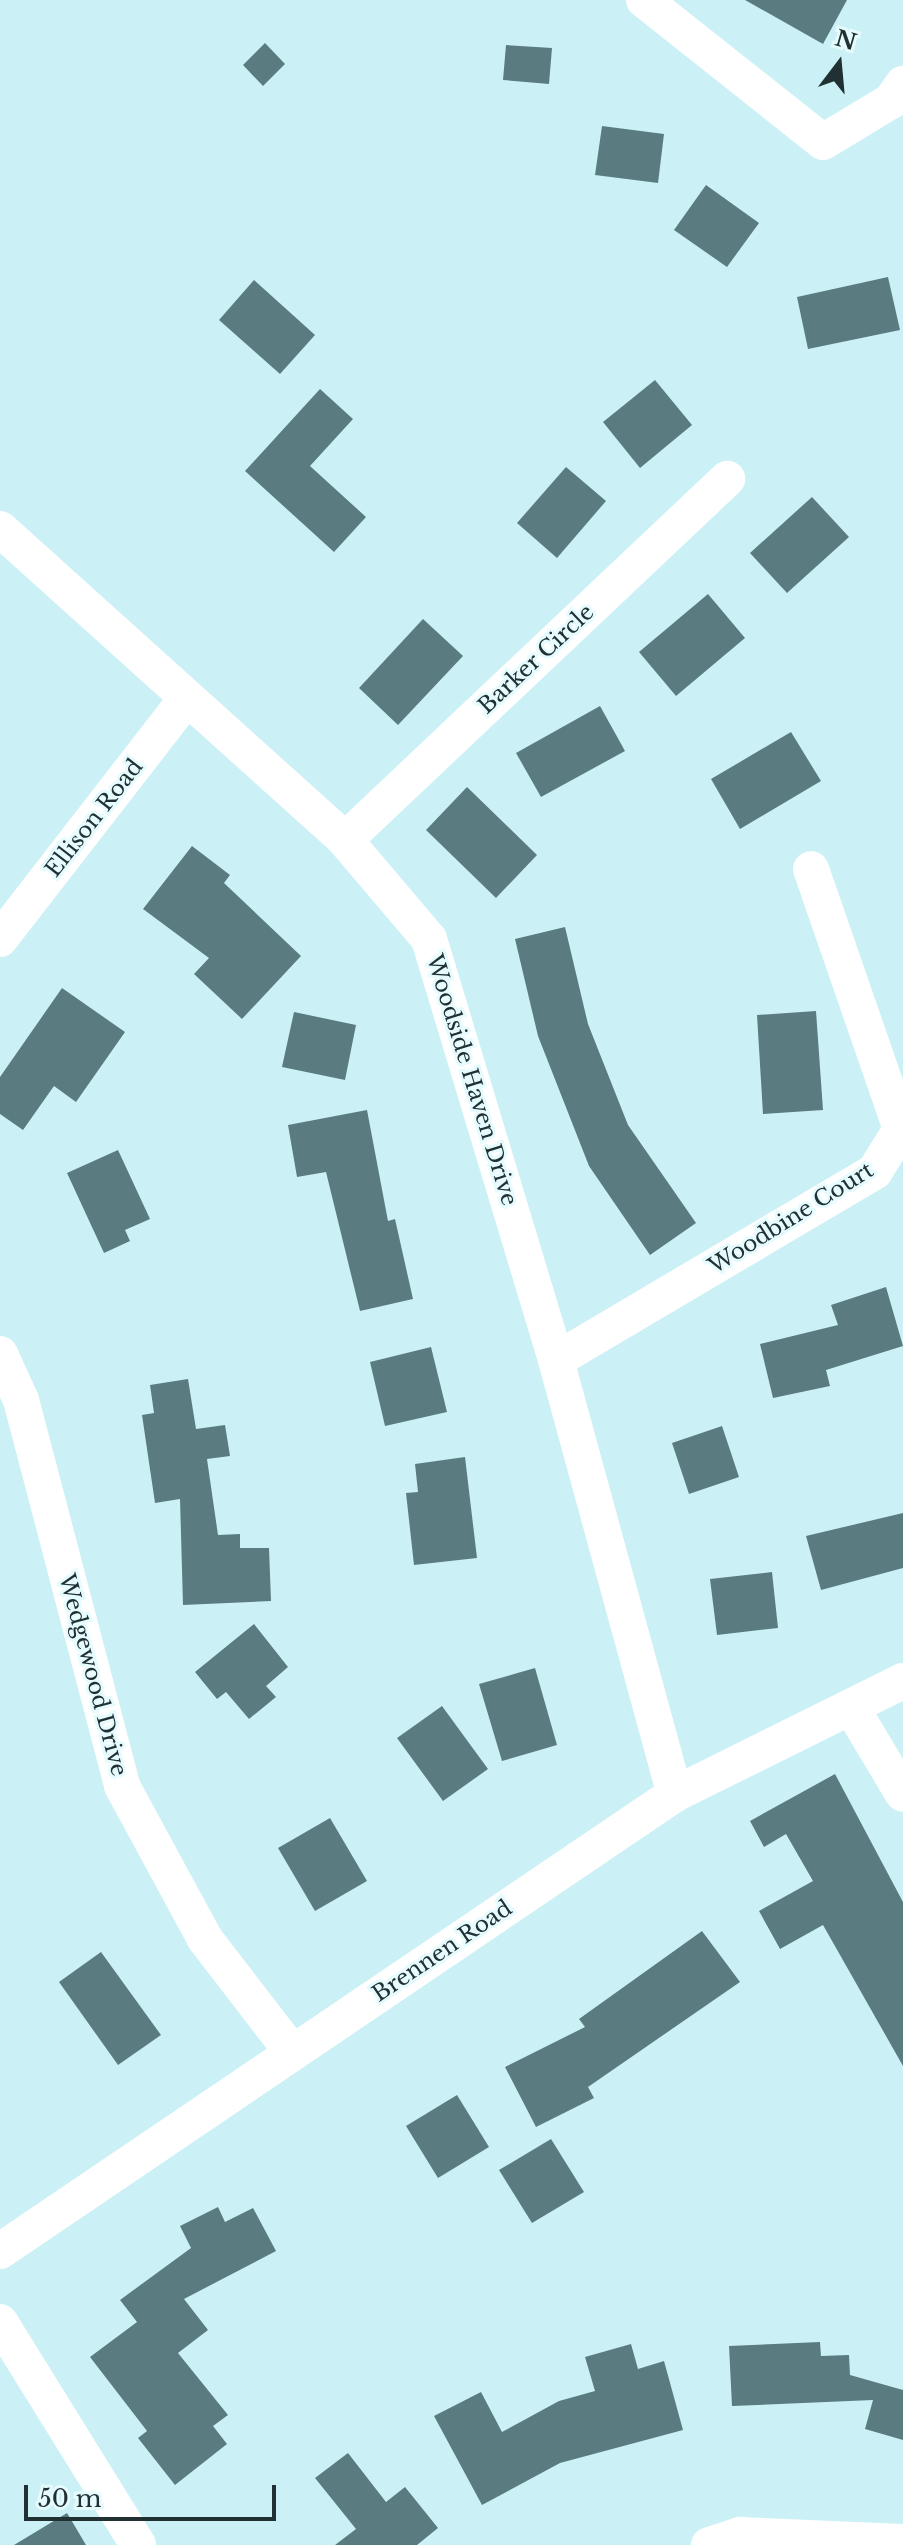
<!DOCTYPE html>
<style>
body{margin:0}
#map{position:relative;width:903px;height:2545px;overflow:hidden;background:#cbf1f6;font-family:"Libre Baskerville",serif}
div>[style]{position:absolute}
.building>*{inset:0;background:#5a7c81}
.minor>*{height:36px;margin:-18px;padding:0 18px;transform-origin:18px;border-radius:18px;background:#fff}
span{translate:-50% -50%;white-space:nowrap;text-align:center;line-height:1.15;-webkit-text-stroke:6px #e5fbfe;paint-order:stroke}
.street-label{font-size:22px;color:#213032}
.north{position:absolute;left:799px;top:24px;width:80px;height:80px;-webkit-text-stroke:6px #e5fbfe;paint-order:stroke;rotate:16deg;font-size:22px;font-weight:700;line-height:32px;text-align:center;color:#213032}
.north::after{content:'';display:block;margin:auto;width:28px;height:36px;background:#213032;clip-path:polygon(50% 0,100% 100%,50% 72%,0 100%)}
.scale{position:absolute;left:24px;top:2485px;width:252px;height:36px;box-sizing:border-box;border:4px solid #213032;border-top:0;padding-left:10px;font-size:24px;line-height:28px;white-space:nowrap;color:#213032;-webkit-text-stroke:6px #e5fbfe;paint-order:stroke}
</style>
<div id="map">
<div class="building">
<div style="clip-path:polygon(745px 0,847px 0,823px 44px)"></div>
<div style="clip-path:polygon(265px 43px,285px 64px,263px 86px,243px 65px)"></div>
<div style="clip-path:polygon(506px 45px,552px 48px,549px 84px,503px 80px)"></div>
<div style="clip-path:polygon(602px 126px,664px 134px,658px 183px,595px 175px)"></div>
<div style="clip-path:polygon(706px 185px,759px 223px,727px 267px,674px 230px)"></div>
<div style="clip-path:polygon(888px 277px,900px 330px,808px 349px,797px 297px)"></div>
<div style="clip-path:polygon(254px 280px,315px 335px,280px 374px,219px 320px)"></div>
<div style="clip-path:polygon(655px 380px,692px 425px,640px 468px,603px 422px)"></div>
<div style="clip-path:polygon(320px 389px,353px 419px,310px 466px,366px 517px,334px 552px,245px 471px)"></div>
<div style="clip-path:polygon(566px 467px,606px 501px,557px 558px,517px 523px)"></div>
<div style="clip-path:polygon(812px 497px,849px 537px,787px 593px,750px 553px)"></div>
<div style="clip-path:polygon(708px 594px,745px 638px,676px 696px,639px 652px)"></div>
<div style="clip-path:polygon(423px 619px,463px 656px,398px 725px,359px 688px)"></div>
<div style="clip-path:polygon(600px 706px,625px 751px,541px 797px,516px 753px)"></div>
<div style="clip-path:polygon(791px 732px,821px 781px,740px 829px,711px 779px)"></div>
<div style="clip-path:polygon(467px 787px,537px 855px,496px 898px,426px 830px)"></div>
<div style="clip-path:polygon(192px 846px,230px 875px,224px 883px,301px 956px,242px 1019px,194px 974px,209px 958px,143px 909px)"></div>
<div style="clip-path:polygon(565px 927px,588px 1024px,628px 1125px,696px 1223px,650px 1255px,589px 1166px,538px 1036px,515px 939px)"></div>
<div style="clip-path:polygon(62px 988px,125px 1032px,76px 1102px,54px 1086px,23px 1130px,0 1114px,0 1077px)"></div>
<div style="clip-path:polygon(816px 1011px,823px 1110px,763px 1114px,757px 1015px)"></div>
<div style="clip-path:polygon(294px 1012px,356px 1025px,345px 1080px,282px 1067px)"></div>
<div style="clip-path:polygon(367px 1110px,388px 1221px,395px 1219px,413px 1299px,360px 1311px,326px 1172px,297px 1177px,288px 1125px)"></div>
<div style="clip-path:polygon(118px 1150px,150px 1219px,125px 1230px,130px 1241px,104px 1253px,67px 1173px)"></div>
<div style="clip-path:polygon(886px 1287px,903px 1346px,826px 1370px,830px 1386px,773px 1398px,760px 1344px,838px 1325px,831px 1305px)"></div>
<div style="clip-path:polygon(431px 1347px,447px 1412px,385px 1426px,370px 1362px)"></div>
<div style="clip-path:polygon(188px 1379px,196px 1429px,225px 1425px,230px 1456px,207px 1459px,218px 1535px,240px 1534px,240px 1548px,269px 1548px,271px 1601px,183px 1605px,180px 1499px,155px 1503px,142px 1415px,154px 1413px,150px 1385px)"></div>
<div style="clip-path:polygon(722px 1426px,739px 1477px,689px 1494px,672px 1443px)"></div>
<div style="clip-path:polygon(465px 1457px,477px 1558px,414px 1565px,406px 1493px,418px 1492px,415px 1464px)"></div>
<div style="clip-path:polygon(903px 1513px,903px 1568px,821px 1590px,806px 1536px)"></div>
<div style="clip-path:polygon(772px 1572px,778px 1628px,717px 1635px,710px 1579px)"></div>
<div style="clip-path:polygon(254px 1624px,288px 1667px,266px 1686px,276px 1697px,249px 1719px,226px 1692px,217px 1699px,195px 1672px)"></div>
<div style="clip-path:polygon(535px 1668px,557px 1745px,502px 1761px,479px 1684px)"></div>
<div style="clip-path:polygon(442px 1706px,488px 1769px,443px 1801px,397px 1738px)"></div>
<div style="clip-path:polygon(835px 1774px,903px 1902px,903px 2066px,823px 1925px,780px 1949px,759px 1911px,813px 1881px,786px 1834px,764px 1847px,750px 1821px)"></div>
<div style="clip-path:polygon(330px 1818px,367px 1881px,315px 1911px,278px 1848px)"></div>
<div style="clip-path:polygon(702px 1931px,740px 1982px,588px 2087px,594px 2098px,536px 2127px,505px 2067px,585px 2027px,579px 2019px)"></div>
<div style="clip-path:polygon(101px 1952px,161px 2035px,118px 2065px,59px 1982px)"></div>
<div style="clip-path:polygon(457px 2095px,489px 2147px,438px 2178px,406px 2126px)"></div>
<div style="clip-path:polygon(551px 2139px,584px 2192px,532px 2223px,499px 2170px)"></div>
<div style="clip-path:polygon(218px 2207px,225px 2222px,253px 2208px,276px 2251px,184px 2299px,208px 2330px,178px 2353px,228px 2415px,213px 2426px,227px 2444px,175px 2485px,138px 2438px,147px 2431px,90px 2357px,137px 2322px,120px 2300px,191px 2248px,180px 2226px)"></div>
<div style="clip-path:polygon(820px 2342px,821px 2356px,849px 2355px,850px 2375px,903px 2390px,903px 2440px,865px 2429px,873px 2400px,732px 2406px,729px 2346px)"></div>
<div style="clip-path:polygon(631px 2344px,638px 2369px,664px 2361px,683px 2430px,560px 2463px,482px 2505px,434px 2416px,481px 2392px,502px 2432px,559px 2401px,595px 2391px,585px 2357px)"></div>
<div style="clip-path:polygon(348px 2453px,386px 2502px,405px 2487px,438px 2528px,417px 2545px,335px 2545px,356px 2529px,315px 2478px)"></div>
<div style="clip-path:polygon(67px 2513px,86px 2545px,14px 2545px)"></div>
</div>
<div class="minor">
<div style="left:644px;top:0;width:228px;rotate:38.4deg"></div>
<div style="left:823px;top:142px;width:79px;rotate:-31.1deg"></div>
<div style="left:891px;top:101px;width:21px;rotate:-55deg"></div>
<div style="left:0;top:529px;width:464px;rotate:42deg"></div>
<div style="left:345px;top:840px;width:130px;rotate:49.7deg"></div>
<div style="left:429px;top:939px;width:440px;rotate:73.2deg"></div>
<div style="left:556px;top:1360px;width:450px;rotate:74.7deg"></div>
<div style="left:345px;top:840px;width:526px;rotate:-43.38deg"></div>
<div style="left:0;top:939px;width:305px;rotate:-52.2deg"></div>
<div style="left:0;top:1354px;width:51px;rotate:65.5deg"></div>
<div style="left:21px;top:1400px;width:399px;rotate:75.3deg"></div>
<div style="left:122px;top:1786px;width:174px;rotate:61.5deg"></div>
<div style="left:205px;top:1939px;width:143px;rotate:52.4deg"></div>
<div style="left:556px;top:1360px;width:371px;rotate:-30.6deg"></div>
<div style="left:875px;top:1171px;width:49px;rotate:-58.2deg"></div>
<div style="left:901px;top:1129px;width:275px;rotate:-109.1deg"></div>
<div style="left:851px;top:1707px;width:101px;rotate:59.1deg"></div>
<div style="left:0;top:2251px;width:815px;rotate:-34.1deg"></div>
<div style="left:675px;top:1794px;width:254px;rotate:-26.4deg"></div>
<div style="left:0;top:2322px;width:262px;rotate:58.2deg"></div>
<div style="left:709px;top:2545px;width:33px;rotate:-18deg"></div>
<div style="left:740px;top:2535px;width:163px;rotate:2.5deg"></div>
</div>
<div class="street-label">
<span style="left:536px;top:659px;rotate:-43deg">Barker Circle</span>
<span style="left:94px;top:818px;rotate:-52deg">Ellison Road</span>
<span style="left:472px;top:1080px;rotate:73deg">Woodside Haven Drive</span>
<span style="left:791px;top:1218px;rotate:-32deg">Woodbine Court</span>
<span style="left:93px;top:1675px;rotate:75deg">Wedgewood Drive</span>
<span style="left:442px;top:1951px;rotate:-34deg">Brennen Road</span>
</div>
<div class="north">N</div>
<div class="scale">50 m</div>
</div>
